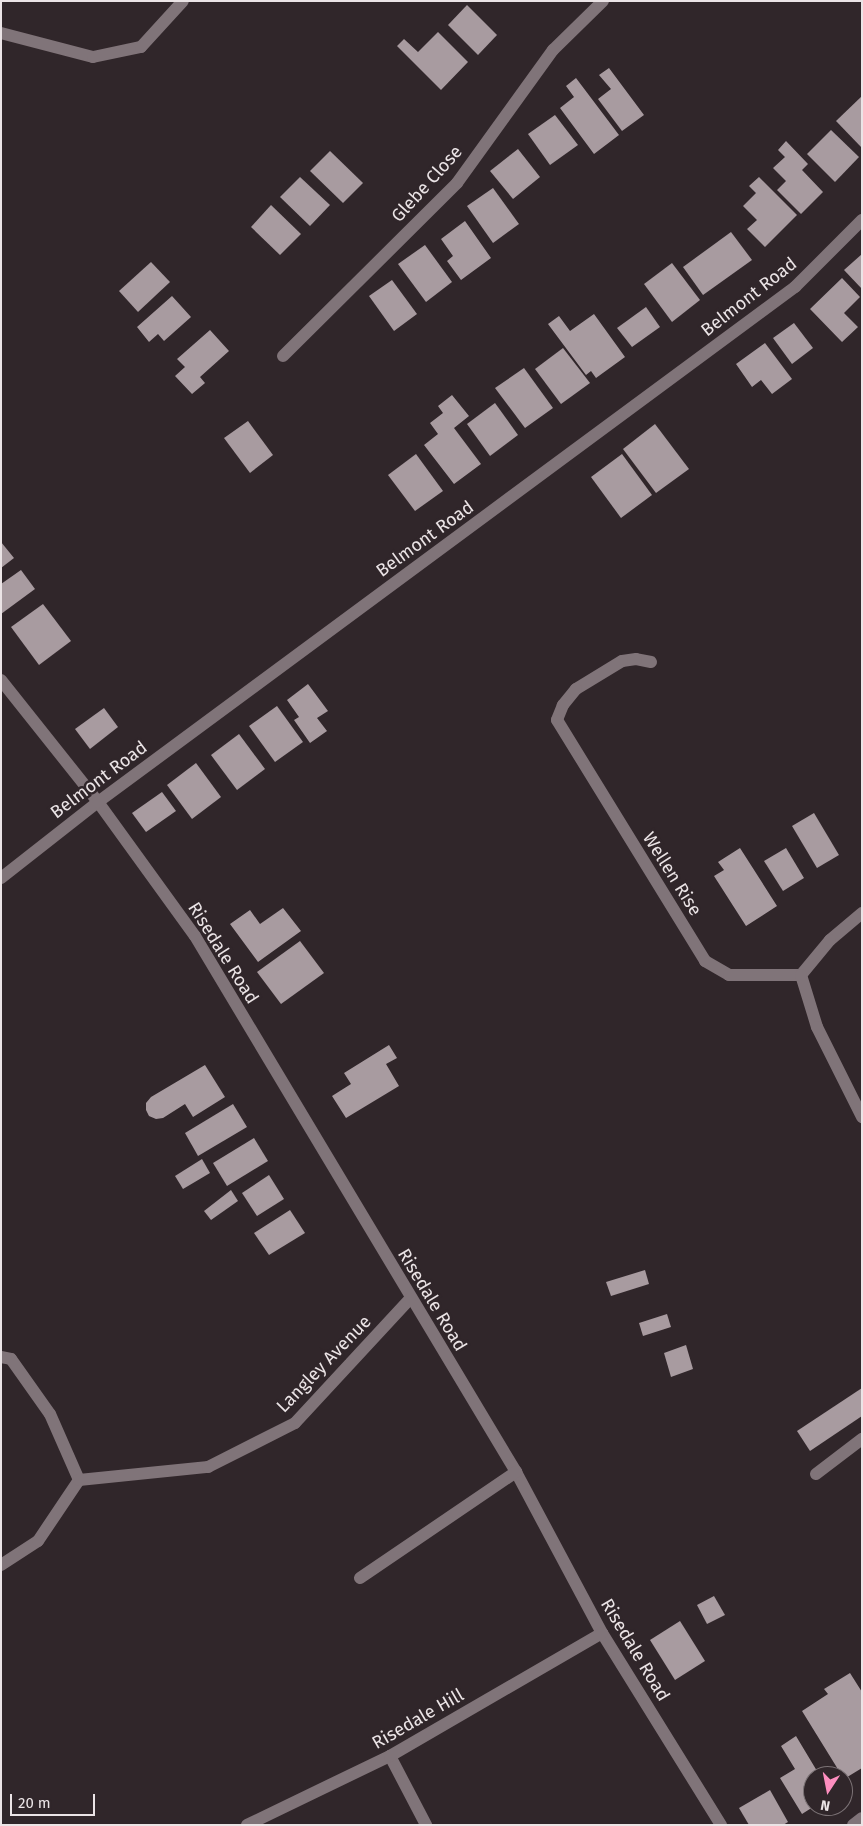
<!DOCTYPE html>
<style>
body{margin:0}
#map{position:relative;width:863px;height:1826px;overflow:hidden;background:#30262a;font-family:"Fira Sans",sans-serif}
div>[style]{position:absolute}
.building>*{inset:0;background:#a89ba0}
.minor>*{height:12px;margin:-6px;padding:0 6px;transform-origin:6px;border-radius:6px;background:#807479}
span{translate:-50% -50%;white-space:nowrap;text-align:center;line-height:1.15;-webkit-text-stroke:5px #30262a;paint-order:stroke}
.street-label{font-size:18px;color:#ebe4e6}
.frame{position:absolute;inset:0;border:2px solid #ebe4e6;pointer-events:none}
.north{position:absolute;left:803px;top:1766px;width:50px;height:50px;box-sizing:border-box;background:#30262a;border:1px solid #7b7275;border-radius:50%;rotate:191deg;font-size:14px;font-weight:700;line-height:20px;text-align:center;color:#ebe4e6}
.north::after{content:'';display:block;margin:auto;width:18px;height:22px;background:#fd8ebf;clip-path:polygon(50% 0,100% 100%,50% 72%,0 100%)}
.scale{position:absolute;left:10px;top:1794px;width:85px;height:22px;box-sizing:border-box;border:2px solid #ebe4e6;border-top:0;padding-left:6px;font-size:15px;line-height:18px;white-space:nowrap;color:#ebe4e6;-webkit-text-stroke:4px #30262a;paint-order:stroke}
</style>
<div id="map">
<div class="building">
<div style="clip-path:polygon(467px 5px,497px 35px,478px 55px,448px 25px)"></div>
<div style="clip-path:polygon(438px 32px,468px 62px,441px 90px,397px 46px,404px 39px,418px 52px)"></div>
<div style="clip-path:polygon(609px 68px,644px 115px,622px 131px,598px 99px,611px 89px,599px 75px)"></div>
<div style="clip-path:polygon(576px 78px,619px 135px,594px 154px,560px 108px,574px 97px,566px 86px)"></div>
<div style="clip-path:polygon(862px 96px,862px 148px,836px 121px)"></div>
<div style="clip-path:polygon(555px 115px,578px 145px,550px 165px,528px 134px)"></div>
<div style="clip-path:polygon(831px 130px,859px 157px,835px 182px,807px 154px)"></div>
<div style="clip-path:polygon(786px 141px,808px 164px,802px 170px,823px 192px,801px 214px,777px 190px,786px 181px,773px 168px,785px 157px,778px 150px)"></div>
<div style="clip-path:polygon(518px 149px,540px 177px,513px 199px,490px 171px)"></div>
<div style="clip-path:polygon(330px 151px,363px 183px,343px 203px,310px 171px)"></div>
<div style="clip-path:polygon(300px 177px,330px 205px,310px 226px,280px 197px)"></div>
<div style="clip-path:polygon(759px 177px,797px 215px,765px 247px,747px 229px,757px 220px,743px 206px,756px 193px,749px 186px)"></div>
<div style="clip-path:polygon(493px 188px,519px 224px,493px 243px,467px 206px)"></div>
<div style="clip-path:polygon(271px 205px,301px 234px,280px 255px,251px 227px)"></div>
<div style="clip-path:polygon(465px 221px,491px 258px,461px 280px,447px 261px,453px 256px,441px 239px)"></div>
<div style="clip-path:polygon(731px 232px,752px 260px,703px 295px,683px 267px)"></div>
<div style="clip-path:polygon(425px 245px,452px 282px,426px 302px,398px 264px)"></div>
<div style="clip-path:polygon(862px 254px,862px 289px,844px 270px)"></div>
<div style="clip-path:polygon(151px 262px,170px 282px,138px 312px,119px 291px)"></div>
<div style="clip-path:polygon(672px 263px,700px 300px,672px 322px,644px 284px)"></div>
<div style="clip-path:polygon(842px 278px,860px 297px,844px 313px,858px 327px,842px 342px,810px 309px)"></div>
<div style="clip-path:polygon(392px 280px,417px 314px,394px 331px,369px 296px)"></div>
<div style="clip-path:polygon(172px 296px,191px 317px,164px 341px,158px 334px,149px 342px,137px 327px)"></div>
<div style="clip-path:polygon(646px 307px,660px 327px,632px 347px,617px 328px)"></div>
<div style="clip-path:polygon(594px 314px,625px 357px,596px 378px,591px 371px,586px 375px,548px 324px,559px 316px,570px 331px)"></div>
<div style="clip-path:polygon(794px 323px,813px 348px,792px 364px,773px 338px)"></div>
<div style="clip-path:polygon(210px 330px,229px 351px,200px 377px,205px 383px,192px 394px,175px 376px,185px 367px,177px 359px)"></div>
<div style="clip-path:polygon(765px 343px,792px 379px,772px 394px,761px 380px,752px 387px,736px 364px)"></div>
<div style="clip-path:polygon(563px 348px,590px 383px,561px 404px,535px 369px)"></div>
<div style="clip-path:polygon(524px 368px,553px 408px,525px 428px,495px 388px)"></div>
<div style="clip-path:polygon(452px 395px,469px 416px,454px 428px,481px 464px,454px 484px,424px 445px,438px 434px,430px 423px,443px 413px,438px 406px)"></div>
<div style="clip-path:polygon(495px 403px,518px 435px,490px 456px,467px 424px)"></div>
<div style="clip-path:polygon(248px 421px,273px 455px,250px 473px,224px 438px)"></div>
<div style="clip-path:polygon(655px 424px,689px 469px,656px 493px,623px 449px)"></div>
<div style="clip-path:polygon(416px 454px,443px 491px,415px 511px,388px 475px)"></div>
<div style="clip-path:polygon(622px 454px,652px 495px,621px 518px,591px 477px)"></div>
<div style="clip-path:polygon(1px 542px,14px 558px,1px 568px)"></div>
<div style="clip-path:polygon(21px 570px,35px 589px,1px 614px,1px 584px)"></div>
<div style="clip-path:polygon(43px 604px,71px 641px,39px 665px,11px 627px)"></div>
<div style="clip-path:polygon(308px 684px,328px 711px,317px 718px,327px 731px,310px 743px,294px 720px,299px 717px,287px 700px)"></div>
<div style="clip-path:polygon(277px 706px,303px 742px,275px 762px,249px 726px)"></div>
<div style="clip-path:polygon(104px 708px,118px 727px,90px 749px,75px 729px)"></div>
<div style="clip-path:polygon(239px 734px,265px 769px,237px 790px,211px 755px)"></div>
<div style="clip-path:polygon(196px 763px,221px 797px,192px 819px,167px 785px)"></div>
<div style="clip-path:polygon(162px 792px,176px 811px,146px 832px,132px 813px)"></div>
<div style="clip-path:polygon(814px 813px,839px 855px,817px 868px,792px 826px)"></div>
<div style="clip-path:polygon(740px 848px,777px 906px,746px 926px,714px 876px,724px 870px,718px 862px)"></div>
<div style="clip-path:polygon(786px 848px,804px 878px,783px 891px,764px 861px)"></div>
<div style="clip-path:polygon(283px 908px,301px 931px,258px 962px,230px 924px,250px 910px,260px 924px)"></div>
<div style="clip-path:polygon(300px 941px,324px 973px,281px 1004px,257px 972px)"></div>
<div style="clip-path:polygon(389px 1045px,397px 1058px,386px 1064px,399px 1086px,346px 1118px,332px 1096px,351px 1084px,344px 1073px)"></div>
<div style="clip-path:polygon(205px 1065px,225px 1097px,193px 1117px,185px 1104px,163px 1118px,156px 1119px,149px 1116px,146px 1110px,146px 1103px,151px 1097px)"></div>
<div style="clip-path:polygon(233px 1104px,247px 1127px,198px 1156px,185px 1133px)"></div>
<div style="clip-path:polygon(254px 1138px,268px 1161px,227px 1186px,213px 1163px)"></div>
<div style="clip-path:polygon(202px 1159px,210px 1173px,183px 1189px,175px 1176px)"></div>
<div style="clip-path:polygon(269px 1175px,284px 1199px,257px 1216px,242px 1193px)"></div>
<div style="clip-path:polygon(231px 1190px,238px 1201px,211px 1220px,204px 1211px)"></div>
<div style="clip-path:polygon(290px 1210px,305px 1233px,269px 1255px,254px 1233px)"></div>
<div style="clip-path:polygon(645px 1270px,649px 1284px,611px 1296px,606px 1282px)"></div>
<div style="clip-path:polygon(667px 1314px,671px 1327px,643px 1336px,639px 1323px)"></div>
<div style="clip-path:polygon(686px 1345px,693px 1369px,671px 1377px,664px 1353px)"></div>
<div style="clip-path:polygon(862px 1388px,862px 1416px,810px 1451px,797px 1431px)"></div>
<div style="clip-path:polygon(714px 1596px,725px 1615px,707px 1624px,697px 1605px)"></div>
<div style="clip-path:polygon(680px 1621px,705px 1661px,675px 1680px,650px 1640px)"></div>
<div style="clip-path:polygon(850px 1673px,862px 1692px,862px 1768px,844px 1779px,802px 1711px,828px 1694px,824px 1689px)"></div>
<div style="clip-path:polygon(796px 1736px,820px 1776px,813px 1776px,813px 1807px,802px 1814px,780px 1778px,795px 1769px,781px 1746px)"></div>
<div style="clip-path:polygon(770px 1790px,788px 1822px,783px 1825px,749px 1825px,739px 1808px)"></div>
</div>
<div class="minor">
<div style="left:1px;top:33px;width:95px;rotate:14.6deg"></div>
<div style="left:93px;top:57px;width:49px;rotate:-11.8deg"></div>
<div style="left:141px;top:47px;width:62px;rotate:-47.6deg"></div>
<div style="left:283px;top:356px;width:245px;rotate:-44.8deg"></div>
<div style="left:457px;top:183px;width:164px;rotate:-54.2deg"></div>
<div style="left:553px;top:50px;width:70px;rotate:-44.4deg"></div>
<div style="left:651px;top:662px;width:15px;rotate:-169deg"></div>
<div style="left:636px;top:659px;width:14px;rotate:172deg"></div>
<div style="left:622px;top:661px;width:54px;rotate:148.7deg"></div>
<div style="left:576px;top:689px;width:21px;rotate:129deg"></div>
<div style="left:563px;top:705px;width:16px;rotate:112deg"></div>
<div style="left:557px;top:720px;width:283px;rotate:58.4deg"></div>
<div style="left:705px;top:961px;width:28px;rotate:30deg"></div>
<div style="left:729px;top:975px;width:72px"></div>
<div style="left:1px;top:680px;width:156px;rotate:51.5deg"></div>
<div style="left:98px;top:802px;width:165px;rotate:54.1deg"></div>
<div style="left:195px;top:936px;width:625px;rotate:59.08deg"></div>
<div style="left:516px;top:1472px;width:183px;rotate:61.9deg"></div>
<div style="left:602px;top:1633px;width:226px;rotate:58.2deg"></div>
<div style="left:1px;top:878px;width:123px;rotate:-38.1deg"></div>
<div style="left:98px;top:802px;width:867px;rotate:-36.46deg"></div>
<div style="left:795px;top:287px;width:95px;rotate:-45deg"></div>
<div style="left:862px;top:913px;width:42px;rotate:139.8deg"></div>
<div style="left:830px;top:940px;width:45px;rotate:129.6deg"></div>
<div style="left:801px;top:975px;width:54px;rotate:72.9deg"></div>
<div style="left:817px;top:1027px;width:101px;rotate:63.4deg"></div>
<div style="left:1px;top:1357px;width:10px;rotate:11deg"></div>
<div style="left:11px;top:1359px;width:67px;rotate:54.7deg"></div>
<div style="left:50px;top:1414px;width:72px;rotate:66.3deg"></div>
<div style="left:816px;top:1474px;width:58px;rotate:-37.3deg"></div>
<div style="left:1px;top:1565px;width:44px;rotate:-33deg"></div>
<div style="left:38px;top:1541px;width:73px;rotate:-56.1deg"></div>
<div style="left:79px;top:1480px;width:130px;rotate:-5.8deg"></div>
<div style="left:208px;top:1467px;width:97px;rotate:-26.8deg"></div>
<div style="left:295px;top:1423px;width:169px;rotate:-47.2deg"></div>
<div style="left:360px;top:1578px;width:189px;rotate:-34.2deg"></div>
<div style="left:390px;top:1756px;width:78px;rotate:62.4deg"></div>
<div style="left:247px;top:1825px;width:159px;rotate:-25.8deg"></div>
<div style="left:390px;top:1756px;width:245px;rotate:-30.1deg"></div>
<div style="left:853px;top:1825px;width:11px;rotate:-38deg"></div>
</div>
<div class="street-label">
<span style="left:427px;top:184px;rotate:-48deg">Glebe Close</span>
<span style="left:749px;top:297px;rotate:-38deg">Belmont Road</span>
<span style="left:425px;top:539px;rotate:-36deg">Belmont Road</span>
<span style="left:99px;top:780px;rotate:-37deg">Belmont Road</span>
<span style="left:672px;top:874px;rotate:58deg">Wellen Rise</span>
<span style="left:223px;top:953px;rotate:58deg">Risedale Road</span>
<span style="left:432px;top:1300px;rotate:59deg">Risedale Road</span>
<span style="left:324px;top:1364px;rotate:-46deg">Langley Avenue</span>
<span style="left:635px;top:1650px;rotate:59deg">Risedale Road</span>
<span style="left:418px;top:1719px;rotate:-30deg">Risedale Hill</span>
</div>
<div class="frame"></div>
<div class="north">N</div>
<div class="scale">20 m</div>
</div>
